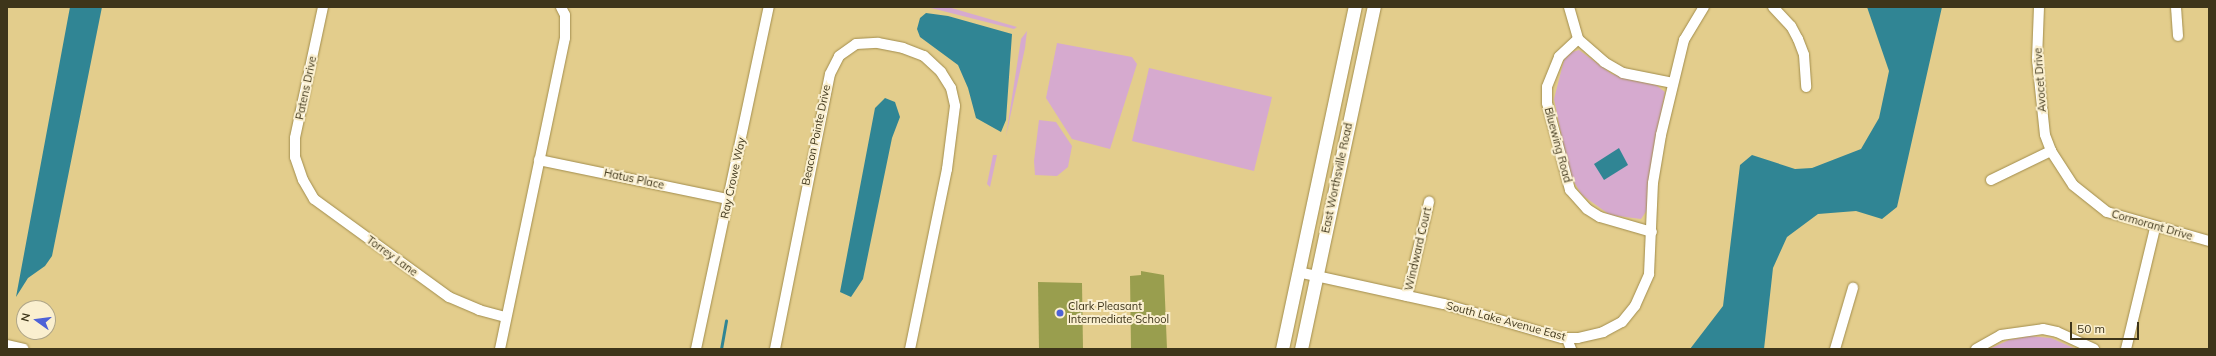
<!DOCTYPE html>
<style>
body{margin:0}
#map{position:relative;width:2216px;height:356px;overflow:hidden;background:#e3cd8c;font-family:Mulish,sans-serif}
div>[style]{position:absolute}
.green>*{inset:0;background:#d6aacf}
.water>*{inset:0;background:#308594}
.stream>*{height:3px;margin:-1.5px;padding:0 1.5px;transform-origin:1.5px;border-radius:1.5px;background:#308594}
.building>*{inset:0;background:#999e4e}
.roads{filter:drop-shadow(0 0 1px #a28d4d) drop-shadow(0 0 1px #a28d4d)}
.minor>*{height:10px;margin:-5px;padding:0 5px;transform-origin:5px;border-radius:5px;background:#fff}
.major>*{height:13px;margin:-6.5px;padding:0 6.5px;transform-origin:6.5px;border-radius:6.5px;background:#fff}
.dots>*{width:11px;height:11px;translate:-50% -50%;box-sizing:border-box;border:2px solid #faefcf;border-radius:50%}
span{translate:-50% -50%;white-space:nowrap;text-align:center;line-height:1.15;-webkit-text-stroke:4px #faefcf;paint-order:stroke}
.street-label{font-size:11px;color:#3e351a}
.poi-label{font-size:11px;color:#3e351a}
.left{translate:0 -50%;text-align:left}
.frame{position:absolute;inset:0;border:8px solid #3e351a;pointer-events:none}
.north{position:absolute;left:16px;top:300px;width:40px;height:40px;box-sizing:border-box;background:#faefcf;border:1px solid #afa587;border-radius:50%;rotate:284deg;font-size:11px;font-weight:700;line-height:16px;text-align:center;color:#3e351a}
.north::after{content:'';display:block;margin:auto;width:14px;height:18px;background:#4e62d7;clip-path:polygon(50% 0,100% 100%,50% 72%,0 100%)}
.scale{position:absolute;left:2070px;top:322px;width:69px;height:18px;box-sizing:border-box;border:2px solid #3e351a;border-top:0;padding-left:5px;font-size:12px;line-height:14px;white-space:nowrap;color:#3e351a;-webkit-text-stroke:3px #faefcf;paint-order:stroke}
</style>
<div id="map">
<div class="green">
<div style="clip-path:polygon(927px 7px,948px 7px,1017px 27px,1014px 29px)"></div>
<div style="clip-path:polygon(1027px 31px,1025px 48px,1006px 136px,1021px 39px)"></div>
<div style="clip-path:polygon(1057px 43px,1132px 57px,1137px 64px,1110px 149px,1072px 139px,1046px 98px)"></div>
<div style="clip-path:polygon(1579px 50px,1612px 74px,1656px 85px,1665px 92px,1648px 186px,1647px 210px,1641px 219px,1610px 215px,1582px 195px,1569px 174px,1554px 99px,1564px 60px,1572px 52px)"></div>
<div style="clip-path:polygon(1149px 68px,1272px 97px,1254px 171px,1132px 141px)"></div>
<div style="clip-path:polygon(1039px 120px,1056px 122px,1072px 146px,1068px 167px,1057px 176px,1035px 175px,1034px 161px)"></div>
<div style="clip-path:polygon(993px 155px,997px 155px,990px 187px,987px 184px)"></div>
<div style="clip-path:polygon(2030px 336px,2051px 338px,2076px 349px,1989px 349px,2009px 340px)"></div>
</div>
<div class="water">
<div style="clip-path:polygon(70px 7px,102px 7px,52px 256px,45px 266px,28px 278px,16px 297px)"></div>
<div style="clip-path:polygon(1867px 7px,1942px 7px,1897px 207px,1882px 219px,1856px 211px,1818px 214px,1787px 237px,1773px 268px,1764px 349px,1690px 349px,1723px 306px,1740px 165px,1752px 155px,1795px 169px,1812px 168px,1861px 149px,1879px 118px,1889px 71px)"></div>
<div style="clip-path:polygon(926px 13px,948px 16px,1012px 34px,1006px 120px,1001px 132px,976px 118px,968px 88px,958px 65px,920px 37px,917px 29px,920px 18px)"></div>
<div style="clip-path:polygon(885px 98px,895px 102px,900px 117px,892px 138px,863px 279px,851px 297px,840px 292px,875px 108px)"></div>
<div style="clip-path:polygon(1619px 148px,1628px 165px,1604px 180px,1594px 164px)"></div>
</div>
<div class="stream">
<div style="left:721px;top:349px;width:29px;rotate:-80deg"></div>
</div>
<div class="building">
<div style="clip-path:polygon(1141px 271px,1164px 275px,1167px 349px,1131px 349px,1130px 276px,1141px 275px)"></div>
<div style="clip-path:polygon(1038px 282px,1082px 283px,1083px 349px,1039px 349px)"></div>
</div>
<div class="roads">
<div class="minor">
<div style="left:323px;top:7px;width:134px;rotate:102.1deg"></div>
<div style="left:295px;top:138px;width:19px;rotate:90deg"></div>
<div style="left:295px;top:157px;width:24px;rotate:71deg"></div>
<div style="left:303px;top:180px;width:22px;rotate:60deg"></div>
<div style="left:314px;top:199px;width:167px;rotate:36deg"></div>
<div style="left:449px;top:297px;width:33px;rotate:23deg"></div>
<div style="left:479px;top:310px;width:28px;rotate:15deg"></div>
<div style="left:1569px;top:7px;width:33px;rotate:74deg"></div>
<div style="left:1578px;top:39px;width:35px;rotate:41deg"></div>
<div style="left:1604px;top:62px;width:22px;rotate:30deg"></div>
<div style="left:1623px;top:73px;width:51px;rotate:11.3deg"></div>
<div style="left:1773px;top:7px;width:26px;rotate:47deg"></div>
<div style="left:1791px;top:26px;width:15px;rotate:62deg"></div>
<div style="left:1798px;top:39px;width:17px;rotate:69deg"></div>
<div style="left:1804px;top:55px;width:32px;rotate:86deg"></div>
<div style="left:2039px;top:7px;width:52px;rotate:92.2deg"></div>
<div style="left:2037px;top:59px;width:76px;rotate:84deg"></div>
<div style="left:2045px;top:135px;width:17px;rotate:69deg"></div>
<div style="left:2051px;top:151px;width:40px;rotate:57.1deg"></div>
<div style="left:2073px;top:185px;width:43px;rotate:38.5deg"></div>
<div style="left:2107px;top:212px;width:106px;rotate:15.9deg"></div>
<div style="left:2176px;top:7px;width:29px;rotate:86deg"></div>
<div style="left:1578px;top:39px;width:26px;rotate:137deg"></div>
<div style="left:1559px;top:57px;width:32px;rotate:112deg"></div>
<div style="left:1547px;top:87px;width:16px;rotate:90deg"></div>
<div style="left:1547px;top:103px;width:90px;rotate:75.2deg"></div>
<div style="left:1570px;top:190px;width:25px;rotate:48deg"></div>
<div style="left:1587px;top:209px;width:15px;rotate:32deg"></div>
<div style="left:1600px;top:217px;width:54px;rotate:16.1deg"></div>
<div style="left:539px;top:160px;width:193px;rotate:11.7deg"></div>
<div style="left:1991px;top:180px;width:67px;rotate:-25.8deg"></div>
<div style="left:1298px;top:272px;width:149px;rotate:12.4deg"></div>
<div style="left:1444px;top:304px;width:123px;rotate:16.1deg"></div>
<div style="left:1562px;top:338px;width:16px"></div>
<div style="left:1578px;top:338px;width:26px;rotate:-13deg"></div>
<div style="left:1603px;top:332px;width:21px;rotate:-28deg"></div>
<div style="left:1622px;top:322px;width:21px;rotate:-51deg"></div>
<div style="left:1635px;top:306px;width:35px;rotate:-66deg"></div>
<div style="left:1649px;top:274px;width:91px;rotate:-87.5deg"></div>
<div style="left:1653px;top:183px;width:49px;rotate:-80.5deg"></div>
<div style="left:1661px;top:135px;width:98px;rotate:-76.4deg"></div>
<div style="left:1684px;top:40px;width:39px;rotate:-59deg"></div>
<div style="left:1407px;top:296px;width:97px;rotate:-76.8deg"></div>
<div style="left:1567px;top:339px;width:11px;rotate:68deg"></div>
<div style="left:7px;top:345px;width:17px;rotate:13deg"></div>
<div style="left:500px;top:349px;width:318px;rotate:-78.2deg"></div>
<div style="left:565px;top:38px;width:23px;rotate:-90deg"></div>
<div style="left:565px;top:15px;width:9px;rotate:-117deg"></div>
<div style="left:696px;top:349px;width:350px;rotate:-78deg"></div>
<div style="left:775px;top:349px;width:280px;rotate:-78.7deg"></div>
<div style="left:830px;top:74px;width:20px;rotate:-63deg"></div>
<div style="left:839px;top:56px;width:21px;rotate:-35deg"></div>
<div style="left:856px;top:44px;width:22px;rotate:-3deg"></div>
<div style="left:878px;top:43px;width:25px;rotate:11deg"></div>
<div style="left:903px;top:48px;width:22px;rotate:21deg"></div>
<div style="left:924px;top:56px;width:23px;rotate:43deg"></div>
<div style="left:941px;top:72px;width:19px;rotate:58deg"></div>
<div style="left:951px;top:88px;width:18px;rotate:77deg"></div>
<div style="left:955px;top:106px;width:64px;rotate:97.2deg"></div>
<div style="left:947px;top:169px;width:184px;rotate:101.6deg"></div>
<div style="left:1835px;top:349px;width:64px;rotate:-73.6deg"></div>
<div style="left:1976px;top:349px;width:29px;rotate:-29deg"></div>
<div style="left:2001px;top:335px;width:42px;rotate:-8.1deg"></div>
<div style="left:2043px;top:329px;width:14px;rotate:12deg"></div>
<div style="left:2057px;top:332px;width:41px;rotate:24.7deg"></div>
<div style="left:2126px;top:349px;width:124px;rotate:-76.5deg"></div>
</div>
<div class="major">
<div style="left:1282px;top:349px;width:350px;rotate:-78deg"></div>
<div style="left:1301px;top:349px;width:350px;rotate:-78deg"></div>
</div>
</div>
<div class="dots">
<div style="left:1060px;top:313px;background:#4e62d7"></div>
</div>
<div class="street-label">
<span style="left:2040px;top:80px;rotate:-94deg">Avocet Drive</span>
<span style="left:306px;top:88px;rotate:-78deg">Patens Drive</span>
<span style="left:816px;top:135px;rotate:-78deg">Beacon Pointe Drive</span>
<span style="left:1558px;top:145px;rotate:75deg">Bluewing Road</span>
<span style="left:733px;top:178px;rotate:-78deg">Ray Crowe Way</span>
<span style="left:1337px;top:178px;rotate:-78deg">East Worthsville Road</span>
<span style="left:634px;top:179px;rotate:12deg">Hatus Place</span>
<span style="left:2152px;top:225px;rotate:16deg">Cormorant Drive</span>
<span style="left:1418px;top:249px;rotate:-77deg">Windward Court</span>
<span style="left:392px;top:256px;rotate:36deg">Torrey Lane</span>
<span style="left:1506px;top:321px;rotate:15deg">South Lake Avenue East</span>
</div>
<div class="poi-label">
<span class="left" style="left:1068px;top:313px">Clark Pleasant<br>Intermediate School</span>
</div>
<div class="frame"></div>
<div class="north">N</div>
<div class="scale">50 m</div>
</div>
